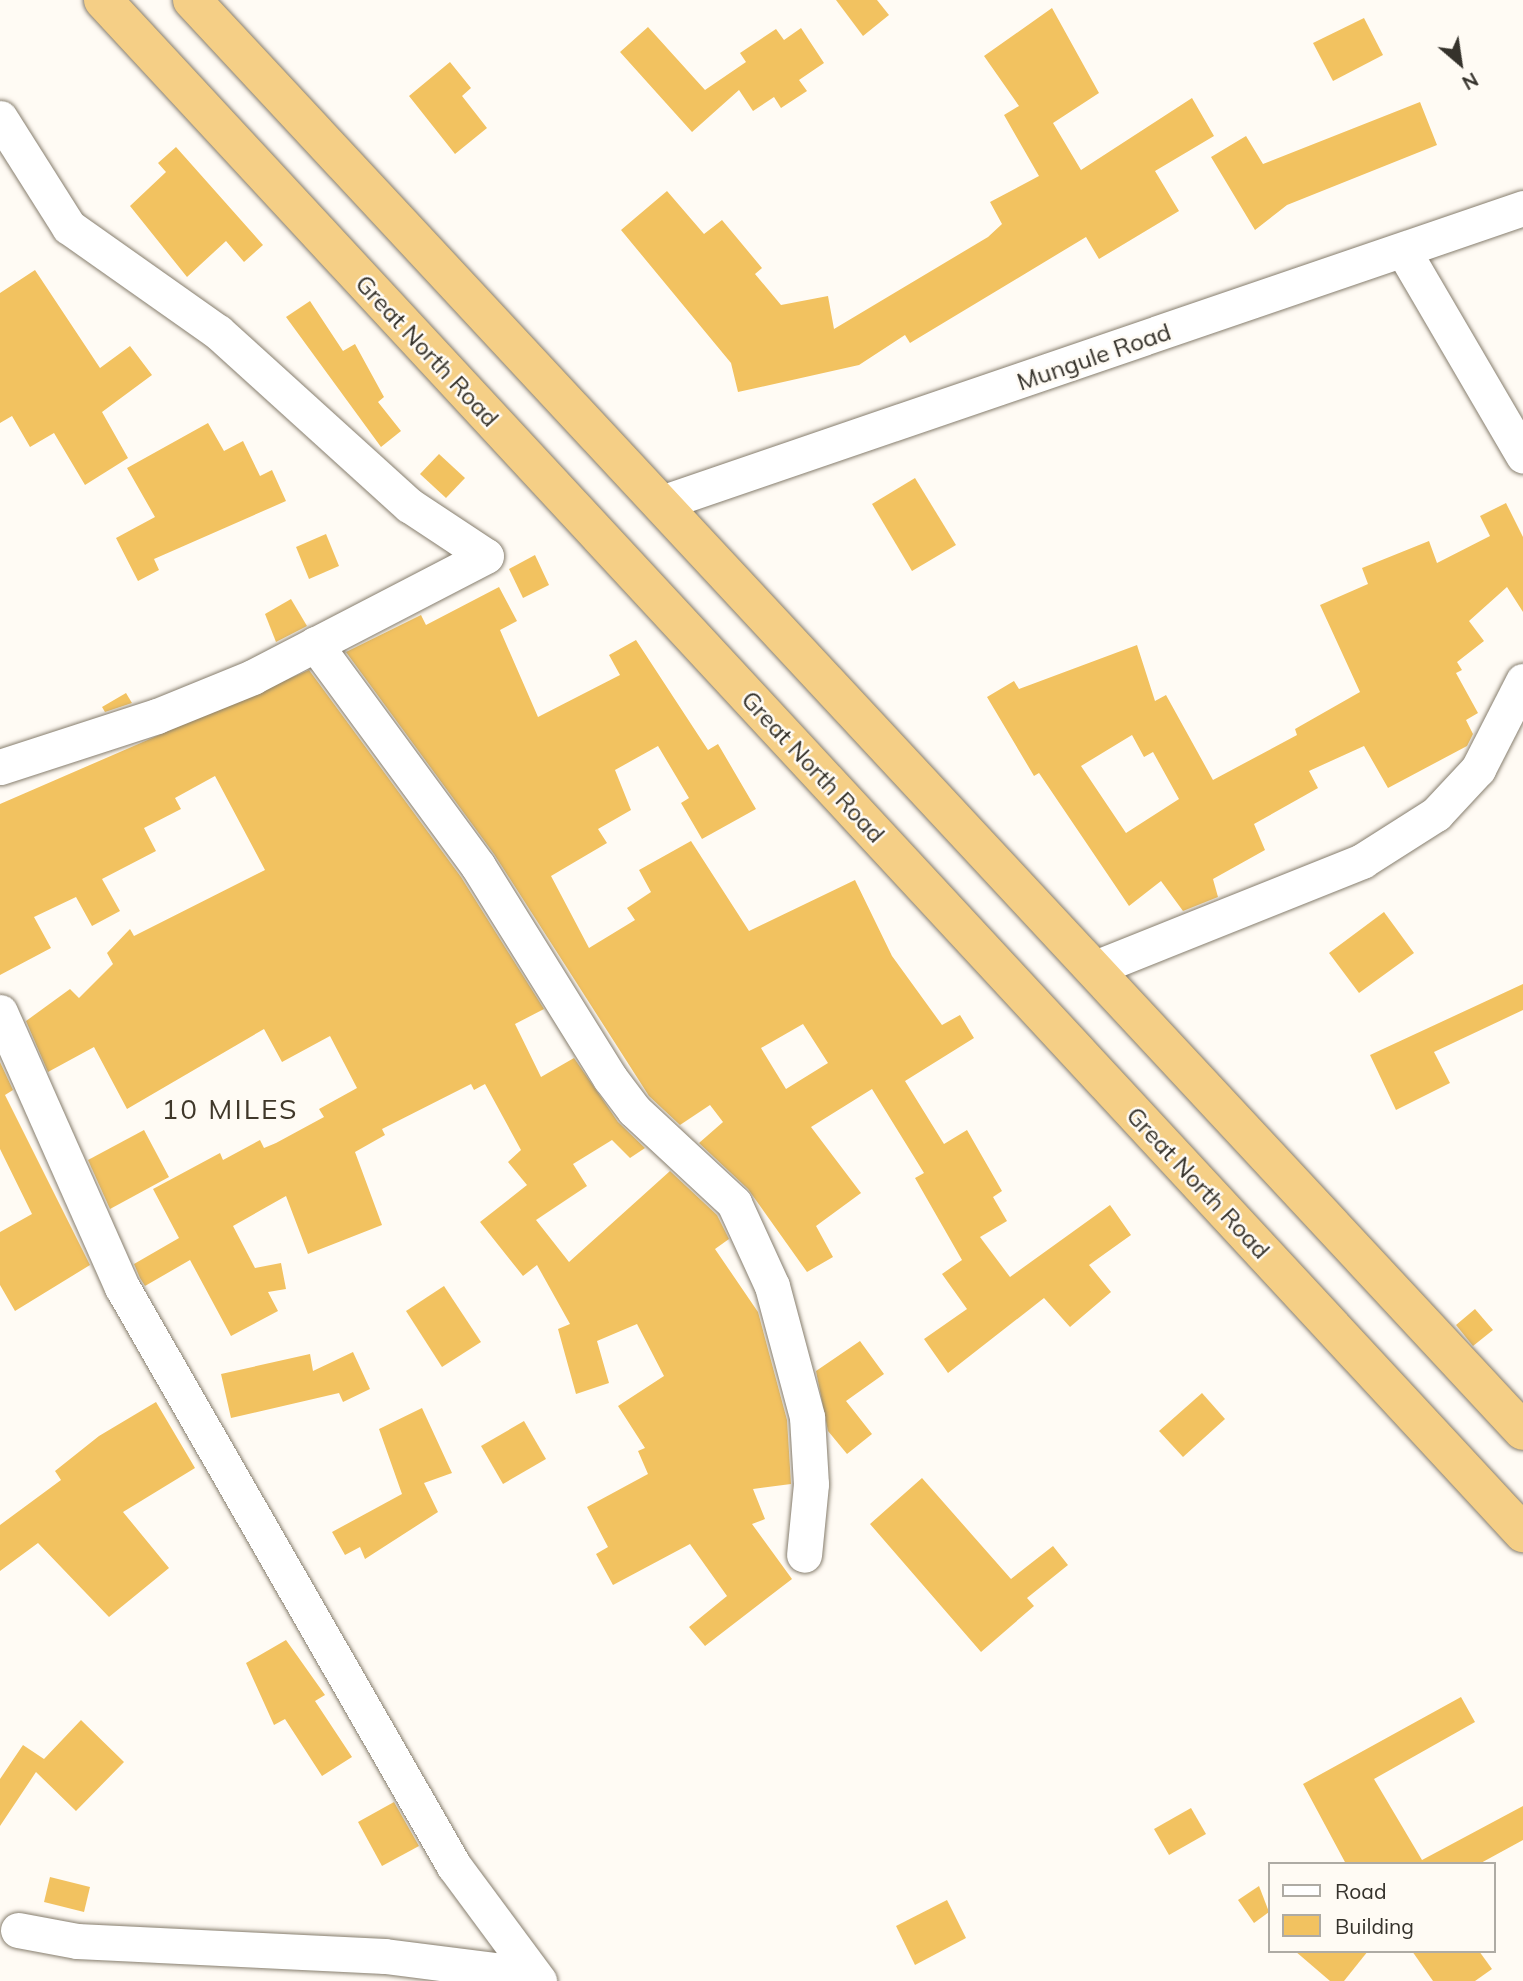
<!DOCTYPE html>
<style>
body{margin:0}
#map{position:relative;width:1523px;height:1981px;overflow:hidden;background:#fffbf4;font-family:Mulish,sans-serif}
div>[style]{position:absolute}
.building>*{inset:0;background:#f2c260}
.roads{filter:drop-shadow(0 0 2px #877e6e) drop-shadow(0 0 2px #877e6e)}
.minor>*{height:35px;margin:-17.5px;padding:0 17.5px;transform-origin:17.5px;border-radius:17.5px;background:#fff}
.highway>*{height:38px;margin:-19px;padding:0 19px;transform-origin:19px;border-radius:19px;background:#f5cf86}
span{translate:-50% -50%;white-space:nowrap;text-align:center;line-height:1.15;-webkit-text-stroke:5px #fffbf4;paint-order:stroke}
.street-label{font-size:24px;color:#35322b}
.quarter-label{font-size:28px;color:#40382a;letter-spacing:2px}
.legend{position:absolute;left:1268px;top:1862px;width:228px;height:91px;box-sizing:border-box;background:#fffbf4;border:2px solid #aeaba4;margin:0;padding:9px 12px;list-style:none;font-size:21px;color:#35322b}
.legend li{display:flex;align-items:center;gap:14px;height:35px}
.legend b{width:35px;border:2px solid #aeaba4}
.north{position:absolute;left:1425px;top:28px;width:70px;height:70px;-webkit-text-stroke:5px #fffbf4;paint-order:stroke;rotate:151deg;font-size:19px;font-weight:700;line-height:28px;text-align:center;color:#35322b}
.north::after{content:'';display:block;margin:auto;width:24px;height:32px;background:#35322b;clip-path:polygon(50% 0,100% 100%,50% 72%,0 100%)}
</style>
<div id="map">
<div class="building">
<div style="clip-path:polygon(836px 0,877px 0,889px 15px,863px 36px)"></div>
<div style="clip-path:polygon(1052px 8px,1099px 93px,1053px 123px,1081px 170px,1192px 98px,1214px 136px,1155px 171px,1179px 211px,1099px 259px,1086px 237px,910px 343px,905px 335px,859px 365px,738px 392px,731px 363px,621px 230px,667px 191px,704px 234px,722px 220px,762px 268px,755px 274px,781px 305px,828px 296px,834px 329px,988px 237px,1002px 224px,990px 202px,1039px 176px,1004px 115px,1019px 106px,984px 56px)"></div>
<div style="clip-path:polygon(1364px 18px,1383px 55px,1333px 81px,1313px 43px)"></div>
<div style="clip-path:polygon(648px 27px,705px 90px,746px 62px,740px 53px,776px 29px,784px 40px,801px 28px,824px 63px,799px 80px,807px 91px,781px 108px,774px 97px,753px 111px,739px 90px,692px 132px,620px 52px)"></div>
<div style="clip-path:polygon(450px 62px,471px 88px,462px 96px,487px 128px,455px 154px,409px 96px)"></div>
<div style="clip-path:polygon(1420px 102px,1437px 145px,1287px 205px,1255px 230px,1211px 157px,1246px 136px,1263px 164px)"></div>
<div style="clip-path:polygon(176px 147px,263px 245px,244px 262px,226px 241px,187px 277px,130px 206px,166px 172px,158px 163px)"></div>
<div style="clip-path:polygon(35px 270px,100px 368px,130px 346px,152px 375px,102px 412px,128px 458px,85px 485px,54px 433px,30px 447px,12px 416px,0 423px,0 293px)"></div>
<div style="clip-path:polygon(310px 301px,343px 351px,355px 344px,384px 397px,378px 402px,401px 431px,381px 447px,286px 317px)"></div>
<div style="clip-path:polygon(208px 423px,224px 451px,243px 441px,260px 476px,272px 470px,286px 501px,154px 559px,159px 570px,138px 581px,116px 538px,155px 517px,127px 468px)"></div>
<div style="clip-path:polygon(439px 454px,465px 478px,446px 498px,420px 474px)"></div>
<div style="clip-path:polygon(915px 478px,956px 545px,912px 571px,872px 504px)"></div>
<div style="clip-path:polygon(evenodd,1506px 503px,1523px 537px,1523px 612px,1507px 587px,1469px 621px,1484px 641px,1457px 662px,1462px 670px,1456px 673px,1478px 713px,1466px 720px,1473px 734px,1467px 746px,1388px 788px,1364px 746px,1309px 771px,1318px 788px,1254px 824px,1265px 850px,1213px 879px,1218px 897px,1183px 911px,1161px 881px,1129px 906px,1039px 773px,1034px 776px,987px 697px,1014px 681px,1019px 689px,1137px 645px,1155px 701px,1166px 695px,1213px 780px,1297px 735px,1295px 729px,1360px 692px,1320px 605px,1368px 584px,1362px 568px,1429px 541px,1437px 563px,1490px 536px,1480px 516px,1506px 503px,1132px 735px,1144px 757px,1153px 752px,1179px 799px,1126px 833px,1081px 766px,1132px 735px)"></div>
<div style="clip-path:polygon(326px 534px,339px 566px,309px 579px,296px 547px)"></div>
<div style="clip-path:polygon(535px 555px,549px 585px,523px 598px,509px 569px)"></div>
<div style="clip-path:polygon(evenodd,499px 587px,517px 621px,500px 630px,538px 717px,620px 675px,609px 655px,636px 640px,708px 750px,718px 744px,756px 809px,702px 839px,681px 803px,689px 798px,658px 746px,615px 770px,631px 810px,598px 829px,607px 843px,551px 876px,589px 948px,635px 920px,627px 908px,651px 892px,639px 870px,691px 841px,749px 931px,855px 880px,892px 956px,942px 1025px,960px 1015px,974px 1038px,905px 1081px,944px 1144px,967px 1130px,1002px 1191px,993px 1197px,1007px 1221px,980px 1237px,1010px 1277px,1110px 1205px,1131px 1235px,1089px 1265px,1111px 1292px,1070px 1327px,1044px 1298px,948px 1373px,924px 1339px,967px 1309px,942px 1274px,962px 1260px,915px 1178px,924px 1173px,872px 1089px,811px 1127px,861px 1193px,816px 1226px,833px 1257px,807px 1272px,748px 1189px,699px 1143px,723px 1122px,710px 1105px,680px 1125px,649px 1096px,494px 854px,346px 652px,421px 615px,426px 625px,499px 587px,803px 1024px,828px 1063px,786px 1089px,761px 1048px,803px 1024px)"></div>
<div style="clip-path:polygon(291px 599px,307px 626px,276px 642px,265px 614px)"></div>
<div style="clip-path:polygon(309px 670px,461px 877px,544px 1009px,515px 1024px,541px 1077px,574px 1058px,618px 1122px,645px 1148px,630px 1158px,612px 1140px,573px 1164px,587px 1186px,536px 1220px,569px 1262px,670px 1171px,717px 1215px,729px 1239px,715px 1249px,758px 1312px,787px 1420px,791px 1484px,753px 1489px,765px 1519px,752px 1524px,792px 1579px,705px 1646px,689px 1627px,727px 1596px,690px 1544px,613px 1585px,596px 1554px,608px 1547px,587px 1507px,648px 1474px,638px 1451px,645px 1448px,618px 1406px,664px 1376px,637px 1324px,597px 1341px,609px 1383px,576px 1394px,558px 1329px,570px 1324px,537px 1265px,523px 1276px,480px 1222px,527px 1185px,508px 1162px,521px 1150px,485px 1084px,474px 1090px,471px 1084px,382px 1129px,385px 1135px,355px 1152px,382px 1225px,308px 1254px,286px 1196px,233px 1226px,255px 1268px,281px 1263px,286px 1289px,268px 1292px,278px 1311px,231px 1336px,190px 1260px,145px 1286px,140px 1278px,134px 1264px,179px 1238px,153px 1189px,220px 1153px,223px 1160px,260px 1140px,264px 1148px,276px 1143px,324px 1117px,319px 1109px,357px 1088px,330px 1036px,282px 1062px,264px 1029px,127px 1109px,94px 1047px,48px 1072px,26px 1021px,70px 989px,79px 998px,113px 964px,107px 953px,130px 929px,134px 936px,265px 870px,215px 776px,175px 798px,181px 809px,144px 828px,156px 851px,102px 879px,120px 911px,92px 926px,76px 897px,34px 917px,51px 948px,0 975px,0 804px)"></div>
<div style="clip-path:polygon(126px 693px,132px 703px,105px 712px,102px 707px)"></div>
<div style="clip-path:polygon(1384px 912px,1414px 953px,1359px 993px,1329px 953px)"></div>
<div style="clip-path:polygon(1523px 984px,1523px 1010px,1434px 1052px,1450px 1083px,1396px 1110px,1370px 1055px)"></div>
<div style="clip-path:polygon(0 1062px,13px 1090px,5px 1095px,90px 1265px,15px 1311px,0 1285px,0 1232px,32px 1214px,0 1149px)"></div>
<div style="clip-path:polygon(144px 1130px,169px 1177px,110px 1209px,88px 1160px)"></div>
<div style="clip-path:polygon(444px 1286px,481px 1342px,442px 1367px,406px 1311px)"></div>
<div style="clip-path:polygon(1475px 1309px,1493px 1330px,1473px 1346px,1456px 1325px)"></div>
<div style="clip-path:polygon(860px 1341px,884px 1374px,846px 1401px,872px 1434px,847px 1454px,828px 1431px,816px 1371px)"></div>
<div style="clip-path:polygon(353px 1352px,370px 1389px,343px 1402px,339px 1393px,231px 1418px,221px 1374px,310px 1354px,313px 1371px)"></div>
<div style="clip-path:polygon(1202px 1393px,1225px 1419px,1183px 1457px,1159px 1431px)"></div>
<div style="clip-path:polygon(156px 1402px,195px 1468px,123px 1512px,169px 1568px,109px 1617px,38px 1543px,0 1571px,0 1525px,61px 1480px,55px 1471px,99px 1436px)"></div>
<div style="clip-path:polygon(422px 1408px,452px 1473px,424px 1483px,438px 1512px,365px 1559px,360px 1547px,345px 1555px,332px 1532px,402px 1494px,379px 1429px)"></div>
<div style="clip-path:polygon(524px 1421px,546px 1459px,503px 1484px,481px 1446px)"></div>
<div style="clip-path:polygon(922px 1478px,1011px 1579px,1053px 1546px,1068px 1565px,1027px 1598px,1034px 1606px,981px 1652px,870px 1524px)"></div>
<div style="clip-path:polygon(286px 1640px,325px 1695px,315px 1701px,352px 1757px,322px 1776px,285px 1719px,274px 1725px,246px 1663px)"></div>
<div style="clip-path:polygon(1461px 1697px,1475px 1722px,1374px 1779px,1422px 1860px,1523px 1806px,1523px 1840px,1479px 1864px,1346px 1864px,1303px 1784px)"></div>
<div style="clip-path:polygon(81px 1720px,124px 1762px,76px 1811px,36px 1772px,0 1826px,0 1779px,23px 1745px,44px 1759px)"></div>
<div style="clip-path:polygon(394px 1802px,419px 1846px,382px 1866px,358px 1822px)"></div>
<div style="clip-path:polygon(1191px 1808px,1206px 1834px,1169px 1855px,1154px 1829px)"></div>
<div style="clip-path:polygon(50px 1877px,90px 1887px,84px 1912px,44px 1902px)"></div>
<div style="clip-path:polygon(1259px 1886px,1269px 1912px,1254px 1923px,1238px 1900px)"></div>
<div style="clip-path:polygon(947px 1900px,966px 1938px,915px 1965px,896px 1926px)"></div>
<div style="clip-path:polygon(1295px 1951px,1368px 1951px,1344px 1981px,1330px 1981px)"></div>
<div style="clip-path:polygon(1412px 1951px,1479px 1951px,1492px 1969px,1475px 1981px,1433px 1981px)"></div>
</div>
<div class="roads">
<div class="minor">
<div style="left:0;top:118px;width:129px;rotate:57.7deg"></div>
<div style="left:69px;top:227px;width:182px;rotate:35.2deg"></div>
<div style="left:218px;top:332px;width:258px;rotate:42.2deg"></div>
<div style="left:409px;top:505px;width:92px;rotate:33.5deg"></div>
<div style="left:486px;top:556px;width:263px;rotate:152.6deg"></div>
<div style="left:253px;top:677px;width:104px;rotate:157.9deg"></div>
<div style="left:157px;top:716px;width:165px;rotate:162deg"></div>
<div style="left:1403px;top:250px;width:238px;rotate:59.7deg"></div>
<div style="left:664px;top:502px;width:908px;rotate:-18.89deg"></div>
<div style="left:315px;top:644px;width:275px;rotate:53.7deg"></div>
<div style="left:478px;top:866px;width:250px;rotate:58.1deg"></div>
<div style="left:610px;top:1078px;width:40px;rotate:53deg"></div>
<div style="left:634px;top:1110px;width:137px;rotate:42.9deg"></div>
<div style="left:734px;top:1203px;width:91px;rotate:65.4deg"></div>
<div style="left:772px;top:1286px;width:136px;rotate:75deg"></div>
<div style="left:807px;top:1417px;width:67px;rotate:86.6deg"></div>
<div style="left:811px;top:1484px;width:71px;rotate:95.6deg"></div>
<div style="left:1095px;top:968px;width:288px;rotate:-21.8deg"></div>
<div style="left:1362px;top:861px;width:88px;rotate:-32.4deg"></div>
<div style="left:1436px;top:814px;width:62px;rotate:-47deg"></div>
<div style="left:1478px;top:769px;width:99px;rotate:-62.9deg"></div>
<div style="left:0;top:1012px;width:301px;rotate:66.1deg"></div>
<div style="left:122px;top:1287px;width:667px;rotate:60.17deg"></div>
<div style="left:454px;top:1866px;width:143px;rotate:53.5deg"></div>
<div style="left:18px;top:1930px;width:60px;rotate:10.6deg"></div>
<div style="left:77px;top:1941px;width:308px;rotate:2.8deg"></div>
<div style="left:385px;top:1956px;width:149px;rotate:7.3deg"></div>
</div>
<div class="highway">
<div style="left:103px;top:0;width:2090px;rotate:47.19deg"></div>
<div style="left:192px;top:0;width:1954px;rotate:47.07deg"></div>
</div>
</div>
<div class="street-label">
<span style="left:427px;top:351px;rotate:47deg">Great North Road</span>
<span style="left:1094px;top:357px;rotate:-19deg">Mungule Road</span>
<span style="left:813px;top:767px;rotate:47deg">Great North Road</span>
<span style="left:1198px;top:1183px;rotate:47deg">Great North Road</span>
</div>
<div class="quarter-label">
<span style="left:230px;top:1109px">10 MILES</span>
</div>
<ul class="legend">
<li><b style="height:9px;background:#fff"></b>Road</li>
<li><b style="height:19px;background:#f2c260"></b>Building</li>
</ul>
<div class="north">N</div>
</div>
